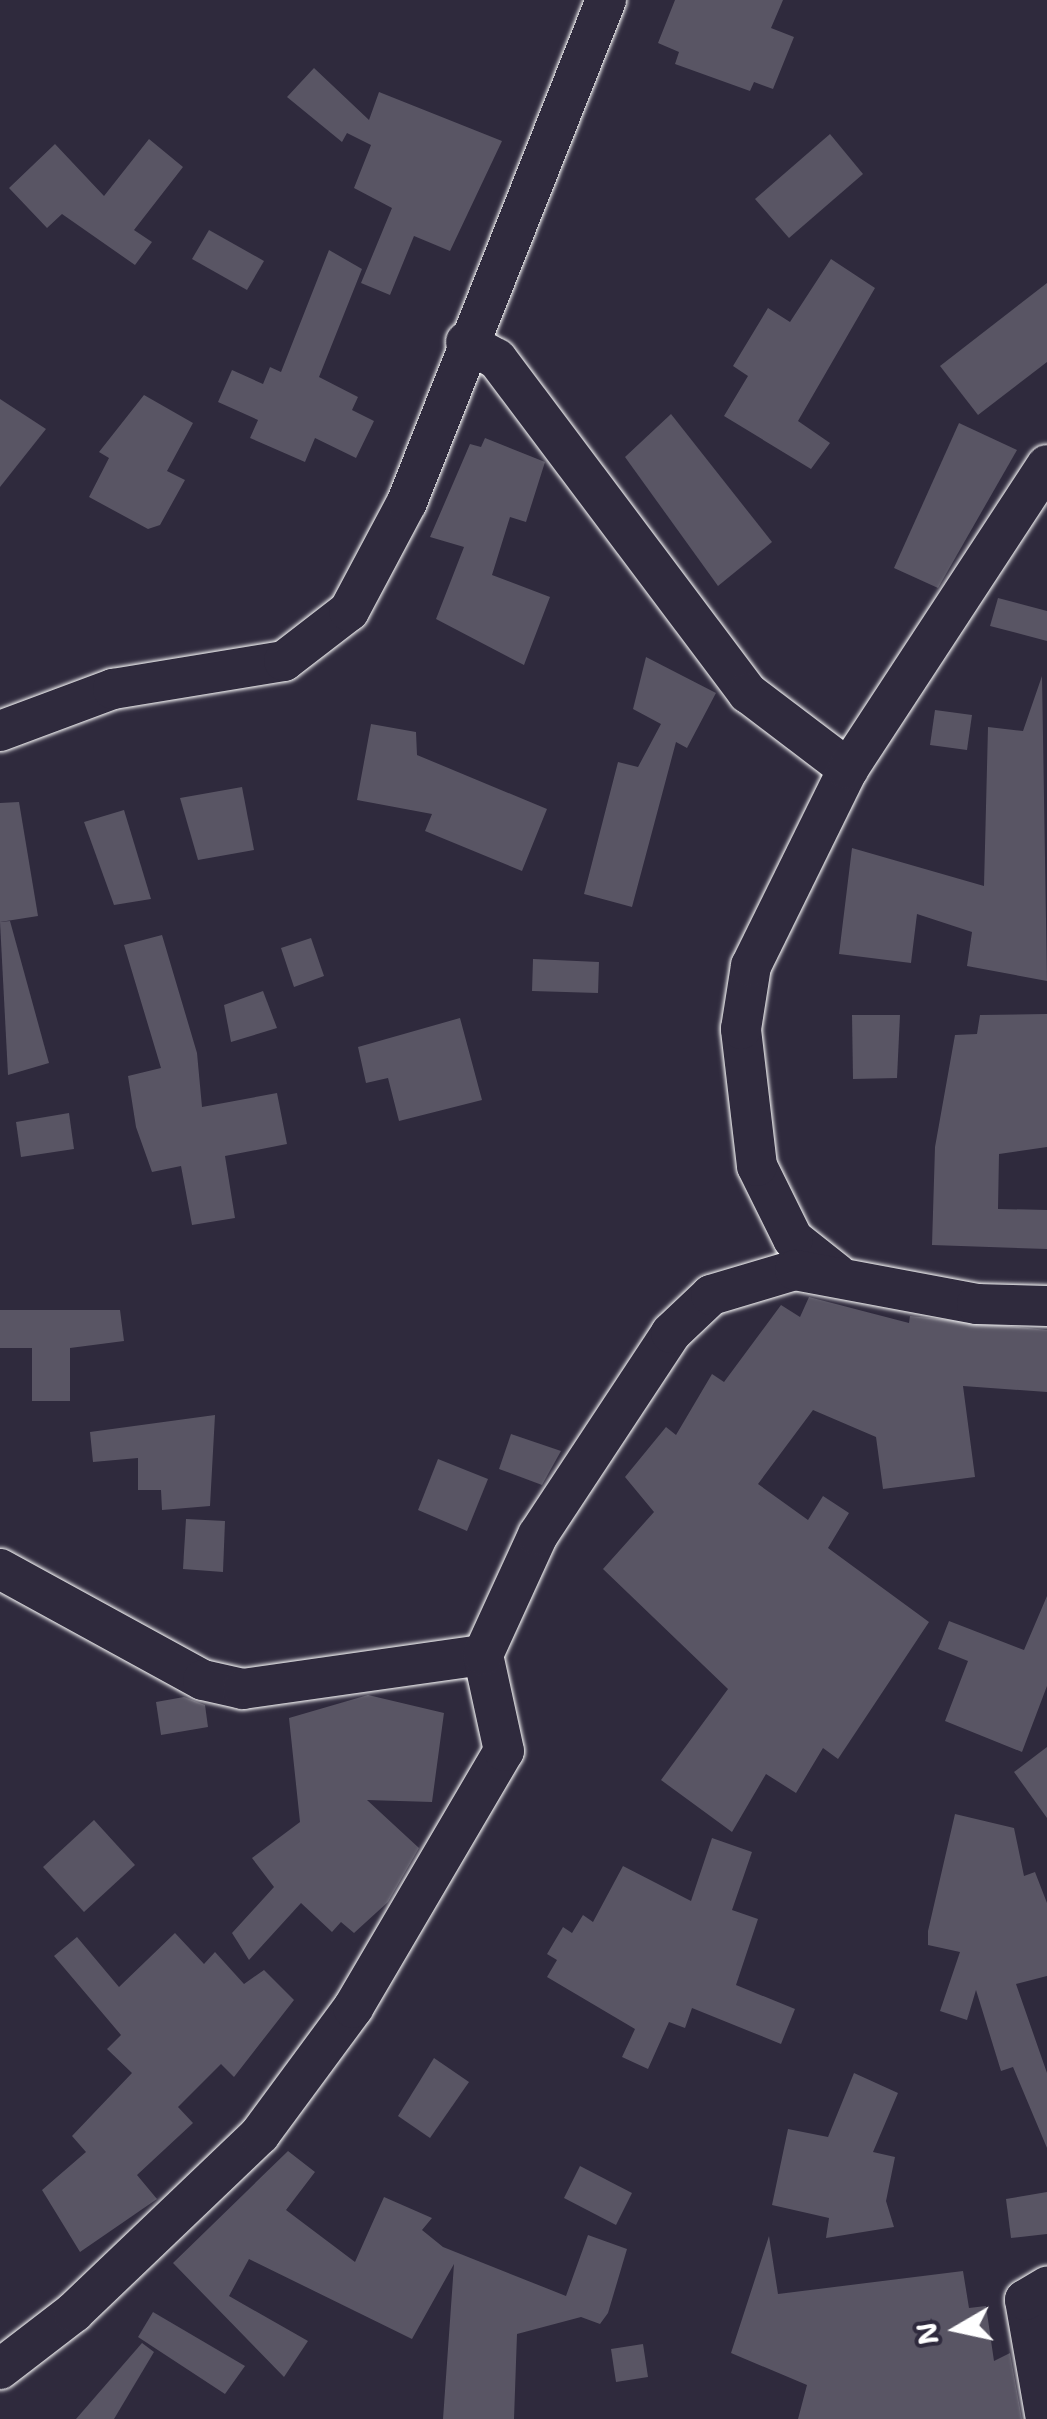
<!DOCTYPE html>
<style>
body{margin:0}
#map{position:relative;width:1047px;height:2419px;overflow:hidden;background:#2f2a3d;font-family:"Shantell Sans",sans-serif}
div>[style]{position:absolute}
.building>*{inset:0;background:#595564}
.roads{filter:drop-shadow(0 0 2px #fff) drop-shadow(0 0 2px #fff)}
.street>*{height:40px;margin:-20px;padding:0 20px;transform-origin:20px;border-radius:20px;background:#2f2a3d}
span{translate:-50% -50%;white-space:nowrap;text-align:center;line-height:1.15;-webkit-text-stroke:8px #2f2a3d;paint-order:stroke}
.north{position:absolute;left:907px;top:2279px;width:100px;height:100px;-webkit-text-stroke:8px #2f2a3d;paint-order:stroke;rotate:261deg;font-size:28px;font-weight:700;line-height:40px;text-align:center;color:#fff}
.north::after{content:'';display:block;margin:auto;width:35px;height:45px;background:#fff;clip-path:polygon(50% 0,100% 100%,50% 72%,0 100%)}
</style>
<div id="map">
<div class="building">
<div style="clip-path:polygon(675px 0,783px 0,771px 28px,794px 37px,773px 89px,754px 82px,750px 91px,675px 64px,679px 52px,658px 43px)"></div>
<div style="clip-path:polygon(314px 68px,369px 120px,379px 92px,502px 141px,450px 251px,414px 236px,390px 295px,361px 283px,392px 208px,354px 188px,371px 145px,347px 133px,342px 142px,287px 97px)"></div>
<div style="clip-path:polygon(830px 134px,863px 174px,789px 238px,755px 199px)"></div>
<div style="clip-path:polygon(149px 139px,183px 167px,134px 230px,152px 242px,135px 265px,62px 214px,47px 228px,9px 188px,55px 144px,104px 196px)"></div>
<div style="clip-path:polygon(209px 230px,264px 261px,247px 290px,192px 259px)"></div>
<div style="clip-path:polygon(329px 250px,362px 269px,319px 377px,358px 397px,352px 410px,374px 421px,356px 458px,315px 438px,305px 462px,250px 438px,258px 420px,218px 402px,232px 370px,263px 384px,270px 367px,281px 372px)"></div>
<div style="clip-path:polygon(831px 259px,875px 288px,798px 421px,830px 443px,811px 469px,724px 416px,748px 376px,733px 366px,768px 308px,790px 322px)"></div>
<div style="clip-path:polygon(1047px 283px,1047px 362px,978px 415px,940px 366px)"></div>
<div style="clip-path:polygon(144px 395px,193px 423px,167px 471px,185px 480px,160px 525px,148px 529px,89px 497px,109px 458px,99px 452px)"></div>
<div style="clip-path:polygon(0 399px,46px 429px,0 487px)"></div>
<div style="clip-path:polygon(671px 414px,772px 542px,718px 586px,625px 457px)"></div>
<div style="clip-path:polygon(959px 423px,1017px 450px,938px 588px,894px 568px)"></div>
<div style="clip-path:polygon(485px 438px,545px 462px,526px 522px,510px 517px,492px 575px,550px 597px,524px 665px,436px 619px,464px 547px,430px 537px,470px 444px,481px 447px)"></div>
<div style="clip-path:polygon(998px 598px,1047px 611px,1047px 641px,990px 626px)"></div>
<div style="clip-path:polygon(646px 657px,716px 693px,687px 748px,676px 742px,632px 907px,584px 894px,618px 762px,638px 767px,661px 724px,633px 709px)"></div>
<div style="clip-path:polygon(1042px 676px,1047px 981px,967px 966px,972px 932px,917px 914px,911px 963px,839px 954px,852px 848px,984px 886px,988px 727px,1023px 731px)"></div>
<div style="clip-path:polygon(935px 710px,972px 715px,967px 750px,930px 745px)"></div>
<div style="clip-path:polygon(371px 724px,416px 732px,417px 755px,547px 809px,522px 871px,425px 831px,432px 814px,357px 800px)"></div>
<div style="clip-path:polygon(242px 787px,254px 850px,198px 860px,180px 798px)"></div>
<div style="clip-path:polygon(19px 802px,38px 916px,0 922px,0 803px)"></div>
<div style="clip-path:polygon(124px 810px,151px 899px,114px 905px,84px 822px)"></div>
<div style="clip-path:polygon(10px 921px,49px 1063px,8px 1075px,0 922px)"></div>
<div style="clip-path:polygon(162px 935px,197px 1053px,202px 1107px,277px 1093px,287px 1144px,225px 1156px,235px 1218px,192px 1225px,181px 1166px,152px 1172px,136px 1127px,128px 1076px,161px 1068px,124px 945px)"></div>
<div style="clip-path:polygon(311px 938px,324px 976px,294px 987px,281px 948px)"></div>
<div style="clip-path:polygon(533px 959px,599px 962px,598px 993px,532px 991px)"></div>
<div style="clip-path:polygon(263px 991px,277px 1028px,231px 1042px,224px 1005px)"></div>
<div style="clip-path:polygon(1047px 1014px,1047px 1147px,999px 1154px,998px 1209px,1047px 1210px,1047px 1249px,932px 1245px,935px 1147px,955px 1035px,977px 1034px,980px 1015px)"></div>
<div style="clip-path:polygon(852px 1015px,900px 1015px,897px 1078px,853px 1079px)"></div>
<div style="clip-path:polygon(460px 1018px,482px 1100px,399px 1121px,388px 1078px,366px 1083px,358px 1047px)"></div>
<div style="clip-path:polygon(69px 1113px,74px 1149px,21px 1157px,16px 1122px)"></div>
<div style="clip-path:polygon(809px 1297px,909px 1323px,910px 1316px,1047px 1330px,1047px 1392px,963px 1386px,975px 1477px,883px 1489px,876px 1437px,813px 1410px,758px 1484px,808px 1520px,823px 1496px,849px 1513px,828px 1548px,929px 1622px,838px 1759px,823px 1748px,796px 1793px,766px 1774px,732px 1832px,661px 1780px,728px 1689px,603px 1569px,654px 1512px,625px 1477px,666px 1427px,676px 1435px,712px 1374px,724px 1382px,781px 1305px,800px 1317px)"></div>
<div style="clip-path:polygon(0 1310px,120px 1310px,124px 1341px,70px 1348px,70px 1401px,32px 1401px,32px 1348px,0 1348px)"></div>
<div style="clip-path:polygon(215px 1415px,210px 1506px,162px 1510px,161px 1490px,138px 1490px,138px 1458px,93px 1462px,90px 1432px)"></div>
<div style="clip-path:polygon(511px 1434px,561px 1451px,542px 1485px,499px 1469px)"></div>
<div style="clip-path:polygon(438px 1459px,488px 1479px,467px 1531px,418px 1510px)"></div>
<div style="clip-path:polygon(186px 1519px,225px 1521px,223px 1572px,183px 1569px)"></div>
<div style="clip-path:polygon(1047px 1596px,1047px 1686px,1022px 1752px,945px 1721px,968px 1661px,938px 1649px,949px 1621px,1024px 1650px)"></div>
<div style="clip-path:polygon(368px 1695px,444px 1713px,432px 1802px,367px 1800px,419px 1848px,388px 1902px,354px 1933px,341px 1922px,332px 1932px,301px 1903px,249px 1960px,232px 1933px,274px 1887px,252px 1858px,300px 1822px,289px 1718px)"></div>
<div style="clip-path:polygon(184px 1697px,205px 1705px,208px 1727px,161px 1735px,156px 1702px)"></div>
<div style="clip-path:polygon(1047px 1747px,1047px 1818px,1014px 1772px)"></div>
<div style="clip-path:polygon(955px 1814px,1014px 1828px,1024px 1876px,1035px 1872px,1047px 1903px,1047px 1976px,1016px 1984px,1047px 2073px,1047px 2148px,1013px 2067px,1001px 2071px,976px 1990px,967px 2020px,940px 2011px,960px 1952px,928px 1945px,928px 1931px)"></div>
<div style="clip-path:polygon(94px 1820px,135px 1865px,84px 1912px,43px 1867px)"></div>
<div style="clip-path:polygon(712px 1838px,752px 1852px,732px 1910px,758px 1919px,736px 1985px,795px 2009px,781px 2044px,692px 2008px,685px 2028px,669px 2022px,648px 2069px,622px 2057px,635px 2029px,547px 1977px,557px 1960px,547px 1954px,563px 1927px,572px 1933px,583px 1915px,593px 1922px,623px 1866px,691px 1901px)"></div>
<div style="clip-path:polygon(175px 1933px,204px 1964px,215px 1952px,244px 1984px,264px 1970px,294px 2000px,234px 2077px,221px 2064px,178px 2107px,193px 2123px,137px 2175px,157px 2199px,80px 2252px,42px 2190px,86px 2152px,72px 2136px,132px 2073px,107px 2049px,121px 2035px,54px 1956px,77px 1937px,119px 1987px)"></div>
<div style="clip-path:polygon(434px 2058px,469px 2082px,430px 2138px,398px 2116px)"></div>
<div style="clip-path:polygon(854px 2073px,898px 2093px,873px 2152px,895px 2157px,886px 2201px,894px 2227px,826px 2238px,829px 2218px,772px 2205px,788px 2129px,828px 2137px)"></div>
<div style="clip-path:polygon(288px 2151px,315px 2172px,286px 2210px,355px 2262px,384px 2197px,432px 2218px,422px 2230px,443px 2247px,566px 2296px,588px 2235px,627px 2249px,608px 2313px,600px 2324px,581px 2317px,517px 2334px,514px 2419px,443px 2419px,454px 2264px,412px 2339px,249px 2259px,229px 2296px,308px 2341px,284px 2377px,173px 2263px)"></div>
<div style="clip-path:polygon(580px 2166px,632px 2193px,616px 2225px,564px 2198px)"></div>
<div style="clip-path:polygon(1047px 2192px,1047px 2234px,1011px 2238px,1006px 2199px)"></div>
<div style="clip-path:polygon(769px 2236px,778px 2294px,963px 2271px,969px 2308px,986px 2306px,994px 2361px,1010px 2353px,1022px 2419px,798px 2419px,807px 2385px,731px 2353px)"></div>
<div style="clip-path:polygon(153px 2312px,245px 2366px,225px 2394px,138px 2337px)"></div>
<div style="clip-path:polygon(142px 2343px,154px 2352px,114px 2419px,76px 2419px)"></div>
<div style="clip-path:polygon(643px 2344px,648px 2377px,616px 2382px,611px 2349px)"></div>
</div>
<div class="roads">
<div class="street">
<div style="left:466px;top:342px;width:35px;rotate:29deg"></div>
<div style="left:497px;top:359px;width:418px;rotate:53.1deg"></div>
<div style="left:748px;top:693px;width:126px;rotate:37.2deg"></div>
<div style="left:0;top:731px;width:121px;rotate:-20.4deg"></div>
<div style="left:113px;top:689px;width:173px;rotate:-9.3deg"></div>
<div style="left:284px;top:661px;width:82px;rotate:-37.6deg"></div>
<div style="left:349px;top:611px;width:123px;rotate:-62deg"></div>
<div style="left:407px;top:502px;width:540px;rotate:-68.38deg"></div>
<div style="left:837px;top:1274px;width:56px;rotate:-141.5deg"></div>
<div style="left:793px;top:1239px;width:81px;rotate:-116.3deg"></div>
<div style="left:757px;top:1166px;width:138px;rotate:-96.7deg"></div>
<div style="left:741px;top:1029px;width:64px;rotate:-81deg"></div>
<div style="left:751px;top:966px;width:220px;rotate:-63.8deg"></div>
<div style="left:848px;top:769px;width:363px;rotate:-56.8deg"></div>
<div style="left:0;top:1569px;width:231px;rotate:28.7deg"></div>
<div style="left:203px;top:1680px;width:41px;rotate:12.7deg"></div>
<div style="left:243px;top:1689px;width:242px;rotate:-8.1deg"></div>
<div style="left:0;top:2369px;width:93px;rotate:-37.6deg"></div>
<div style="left:74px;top:2312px;width:257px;rotate:-43.7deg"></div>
<div style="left:260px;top:2134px;width:157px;rotate:-53.6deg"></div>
<div style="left:353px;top:2008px;width:298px;rotate:-59.6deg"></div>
<div style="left:504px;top:1751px;width:98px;rotate:-102.3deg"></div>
<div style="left:483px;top:1655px;width:132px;rotate:-65.4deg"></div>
<div style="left:538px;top:1535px;width:242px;rotate:-56.6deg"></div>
<div style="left:671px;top:1333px;width:55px;rotate:-43.5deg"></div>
<div style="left:711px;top:1295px;width:88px;rotate:-16.6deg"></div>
<div style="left:795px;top:1270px;width:185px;rotate:10.6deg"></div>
<div style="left:977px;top:1304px;width:70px;rotate:1.6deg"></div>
<div style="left:1046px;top:2419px;width:121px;rotate:-100deg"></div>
<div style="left:1025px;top:2300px;width:26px;rotate:-31deg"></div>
</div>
</div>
<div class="north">N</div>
</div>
